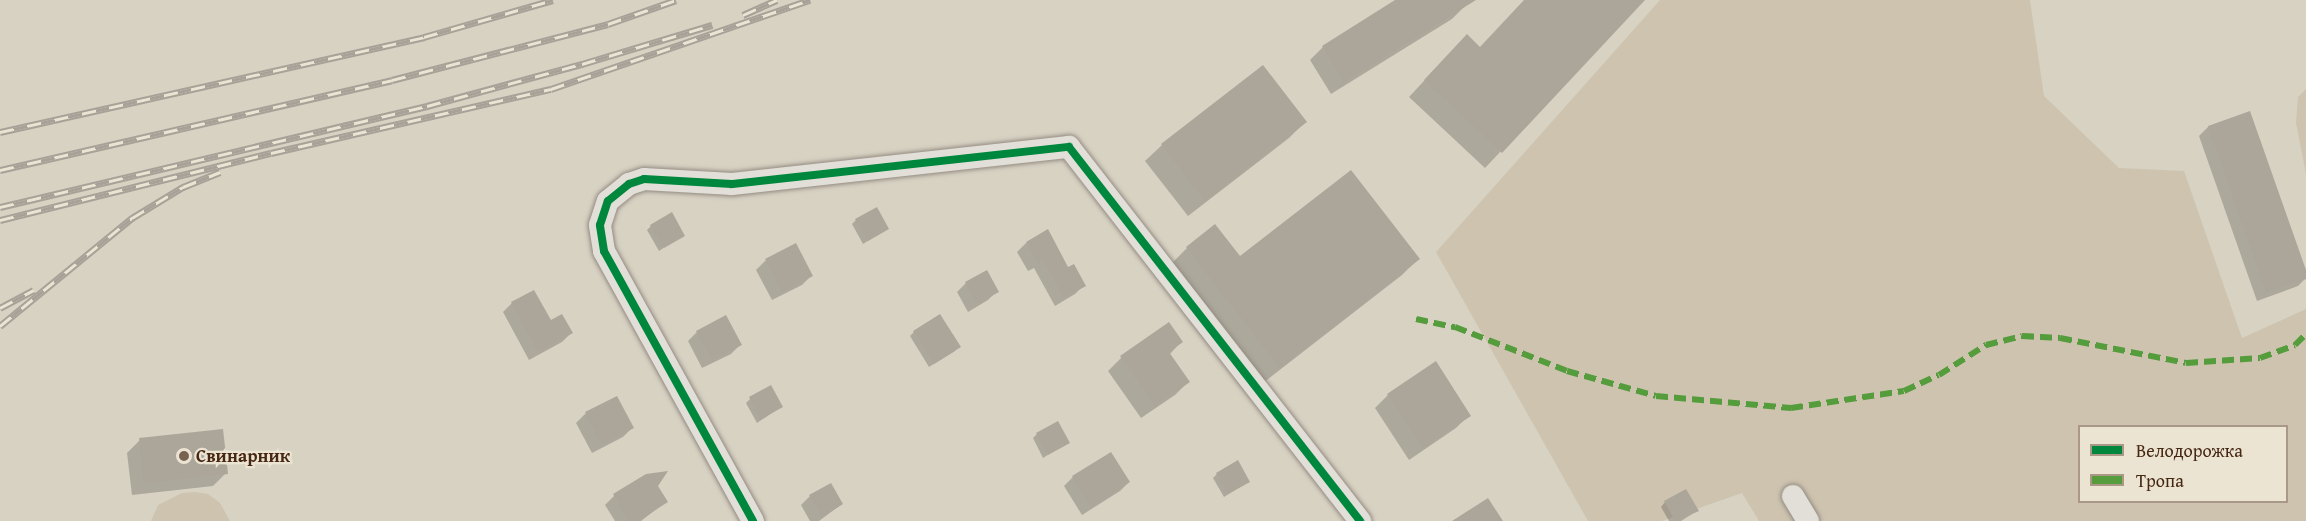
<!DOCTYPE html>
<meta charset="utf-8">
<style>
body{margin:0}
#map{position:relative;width:2306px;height:521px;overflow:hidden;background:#d8d2c3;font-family:"Gentium Book Plus",serif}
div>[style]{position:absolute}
.green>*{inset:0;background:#cec3af}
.shadow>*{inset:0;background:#0003}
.building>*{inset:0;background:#aca59a}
.roads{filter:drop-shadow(0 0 2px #948c82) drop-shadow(0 0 2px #948c82)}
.street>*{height:22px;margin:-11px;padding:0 11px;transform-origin:11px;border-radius:11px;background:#e1dfd7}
.rail>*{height:7px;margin-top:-3.5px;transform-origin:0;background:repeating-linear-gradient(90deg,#ebe4d3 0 14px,#a7a198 0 28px);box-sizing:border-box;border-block:2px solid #a7a198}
.quiet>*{height:6px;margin-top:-3px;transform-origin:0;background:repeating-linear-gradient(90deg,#549c3c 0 12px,transparent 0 18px)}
.cycleway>*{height:8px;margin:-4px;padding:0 4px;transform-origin:4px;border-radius:4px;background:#00873e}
.dots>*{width:16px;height:16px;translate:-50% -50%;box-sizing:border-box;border:3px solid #ebe4d3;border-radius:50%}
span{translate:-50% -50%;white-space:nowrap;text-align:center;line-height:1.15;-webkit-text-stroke:4.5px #ebe4d3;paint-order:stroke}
.poi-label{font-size:18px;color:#462712;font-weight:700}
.left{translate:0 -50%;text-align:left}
.legend{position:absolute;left:2078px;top:425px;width:210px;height:78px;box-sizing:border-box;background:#ebe4d3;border:2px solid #a99886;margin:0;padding:8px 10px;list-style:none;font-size:18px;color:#462712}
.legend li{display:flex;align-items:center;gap:12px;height:30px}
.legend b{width:30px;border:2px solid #a99886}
</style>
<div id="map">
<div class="green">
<div style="clip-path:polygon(evenodd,1660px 0,2030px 0,2044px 96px,2119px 168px,2184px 171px,2242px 338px,2306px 309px,2306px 521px,1759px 521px,1742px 493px,1662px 521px,1588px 521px,1436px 252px,1660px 0,2080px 426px,2286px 426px,2286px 502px,2080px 502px,2080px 426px)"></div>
<div style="clip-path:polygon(2306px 89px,2306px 174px,2296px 123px,2298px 97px)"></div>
<div style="clip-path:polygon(194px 492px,208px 494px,220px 503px,230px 521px,151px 521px,158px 505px,182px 493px)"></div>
</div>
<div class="shadow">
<div style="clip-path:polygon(1398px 0,1461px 0,1465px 6px,1452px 19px,1331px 94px,1310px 60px,1323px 47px)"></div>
<div style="clip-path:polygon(1525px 0,1643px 0,1485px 168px,1409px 97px,1451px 52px,1480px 48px)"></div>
<div style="clip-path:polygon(1263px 67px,1305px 122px,1289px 138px,1188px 216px,1145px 161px,1162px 145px)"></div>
<div style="clip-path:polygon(2249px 113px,2306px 274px,2306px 278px,2298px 286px,2257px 301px,2199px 136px,2208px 127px)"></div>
<div style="clip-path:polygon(856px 220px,888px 228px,863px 244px,852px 224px)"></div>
<div style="clip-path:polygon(651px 226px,683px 235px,659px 251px,647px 230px)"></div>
<div style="clip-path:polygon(1026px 243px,1068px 269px,1084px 285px,1075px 294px,1055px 306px,1034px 268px,1028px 271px,1017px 252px)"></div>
<div style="clip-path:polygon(795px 245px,811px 276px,802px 285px,772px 300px,756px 270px,765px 261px)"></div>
<div style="clip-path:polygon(1187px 248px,1240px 258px,1418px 259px,1402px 275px,1263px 383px,1171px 264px)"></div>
<div style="clip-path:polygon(966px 283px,997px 291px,988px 300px,968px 312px,957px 292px)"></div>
<div style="clip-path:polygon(534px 292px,550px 322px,571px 333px,562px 342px,529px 360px,503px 312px,512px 303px)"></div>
<div style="clip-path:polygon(1168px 324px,1181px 342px,1169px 355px,1188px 382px,1175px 395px,1141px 418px,1108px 371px,1121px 358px)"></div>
<div style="clip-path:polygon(697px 332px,740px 345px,731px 354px,702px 368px,688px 341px)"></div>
<div style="clip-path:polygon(914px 332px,955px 351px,929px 367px,910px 336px)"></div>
<div style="clip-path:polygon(1388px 395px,1469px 415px,1456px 428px,1409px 460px,1375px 408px)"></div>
<div style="clip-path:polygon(617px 398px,632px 428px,623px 437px,592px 453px,576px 423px,585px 414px)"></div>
<div style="clip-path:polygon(750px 399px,781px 407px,757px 423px,746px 403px)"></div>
<div style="clip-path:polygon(1037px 434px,1068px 442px,1043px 458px,1033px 438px)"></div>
<div style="clip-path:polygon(140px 440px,226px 473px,213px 486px,132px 495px,127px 453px)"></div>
<div style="clip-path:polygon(1111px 454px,1129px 482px,1120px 491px,1082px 515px,1064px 486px,1073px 477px)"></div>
<div style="clip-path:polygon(1217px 474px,1248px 482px,1224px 497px,1213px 478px)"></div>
<div style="clip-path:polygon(646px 475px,667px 501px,641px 521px,615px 521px,605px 505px,614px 496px)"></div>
<div style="clip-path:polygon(810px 496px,842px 504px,819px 521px,810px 521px,801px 505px)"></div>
<div style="clip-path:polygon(1665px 502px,1697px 511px,1681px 521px,1669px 521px,1661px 507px)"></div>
</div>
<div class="building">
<div style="clip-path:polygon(1395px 0,1476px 0,1344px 82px,1322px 46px)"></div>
<div style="clip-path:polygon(1524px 0,1645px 0,1502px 153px,1424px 80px,1467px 34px,1480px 47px)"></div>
<div style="clip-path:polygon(1263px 65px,1307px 122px,1205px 201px,1161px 144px)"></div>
<div style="clip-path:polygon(2250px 111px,2306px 270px,2306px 279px,2266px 292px,2208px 126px)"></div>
<div style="clip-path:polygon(1351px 170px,1420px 259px,1280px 368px,1186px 247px,1215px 224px,1240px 256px)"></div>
<div style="clip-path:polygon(877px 207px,889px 229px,868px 241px,855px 219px)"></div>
<div style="clip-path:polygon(672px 212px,685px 236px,664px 248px,650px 225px)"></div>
<div style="clip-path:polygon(1048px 229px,1068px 267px,1074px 264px,1086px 286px,1064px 298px,1043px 260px,1038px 264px,1026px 242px)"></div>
<div style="clip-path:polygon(796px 243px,813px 276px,782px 292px,765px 259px)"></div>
<div style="clip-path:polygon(987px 270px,999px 292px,977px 304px,965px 282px)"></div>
<div style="clip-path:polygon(534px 290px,551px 320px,562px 314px,573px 333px,538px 352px,511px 302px)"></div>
<div style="clip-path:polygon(940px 314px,961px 347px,934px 364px,913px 331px)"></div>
<div style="clip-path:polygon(726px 315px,742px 345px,712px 360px,696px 331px)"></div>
<div style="clip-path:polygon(1169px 322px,1183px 342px,1169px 352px,1190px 382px,1155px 406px,1120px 356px)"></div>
<div style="clip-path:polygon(1436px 361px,1471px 416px,1423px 448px,1387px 394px)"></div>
<div style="clip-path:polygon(771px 385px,783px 407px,761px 419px,749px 397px)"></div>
<div style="clip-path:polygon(617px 396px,634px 428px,601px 445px,585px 412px)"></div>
<div style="clip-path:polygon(1058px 421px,1070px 443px,1048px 455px,1036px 433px)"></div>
<div style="clip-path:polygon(223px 429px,228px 474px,144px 483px,139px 438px)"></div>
<div style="clip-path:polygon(1111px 452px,1130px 482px,1091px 507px,1072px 476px)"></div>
<div style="clip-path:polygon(1238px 460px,1250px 482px,1228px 494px,1216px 473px)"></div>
<div style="clip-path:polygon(668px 471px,658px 486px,668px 502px,638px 521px,629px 521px,613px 494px,646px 474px)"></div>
<div style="clip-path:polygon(831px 483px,843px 504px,822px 517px,809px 495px)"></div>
<div style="clip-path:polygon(1686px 489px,1699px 511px,1675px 521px,1664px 501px)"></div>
<div style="clip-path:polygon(1488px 498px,1503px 521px,1452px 521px)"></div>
</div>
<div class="roads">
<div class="street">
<div style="left:1793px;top:496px;width:29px;rotate:59deg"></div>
<div style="left:753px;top:521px;width:308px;rotate:-118.9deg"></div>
<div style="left:604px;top:251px;width:26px;rotate:-99deg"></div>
<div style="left:600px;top:225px;width:25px;rotate:-72deg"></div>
<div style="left:608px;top:201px;width:27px;rotate:-39deg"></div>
<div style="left:629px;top:184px;width:16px;rotate:-18deg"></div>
<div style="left:644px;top:179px;width:88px;rotate:3.3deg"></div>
<div style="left:732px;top:184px;width:339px;rotate:-6.3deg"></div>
<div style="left:1069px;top:147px;width:474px;rotate:52.1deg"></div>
</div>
</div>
<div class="rail">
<div style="left:743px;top:15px;width:37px;rotate:-24deg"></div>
<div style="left:0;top:132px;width:435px;rotate:-12.6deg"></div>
<div style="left:424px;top:37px;width:134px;rotate:-16deg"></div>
<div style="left:0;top:170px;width:402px;rotate:-12.9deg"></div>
<div style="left:392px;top:80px;width:223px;rotate:-14.5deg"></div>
<div style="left:608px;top:24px;width:72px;rotate:-19.4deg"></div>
<div style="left:0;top:207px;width:439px;rotate:-13.3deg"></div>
<div style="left:427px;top:106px;width:161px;rotate:-15.2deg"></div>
<div style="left:582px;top:64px;width:136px;rotate:-16.7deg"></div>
<div style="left:0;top:220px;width:279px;rotate:-13.9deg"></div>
<div style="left:271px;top:153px;width:287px;rotate:-12.9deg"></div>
<div style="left:551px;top:89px;width:274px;rotate:-19deg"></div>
<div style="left:0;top:308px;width:38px;rotate:-28deg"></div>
<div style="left:0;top:326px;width:171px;rotate:-39.3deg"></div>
<div style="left:132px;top:218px;width:60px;rotate:-31.3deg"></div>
<div style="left:183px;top:187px;width:40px;rotate:-22deg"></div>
</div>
<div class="quiet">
<div style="left:1416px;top:319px;width:40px;rotate:12deg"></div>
<div style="left:1455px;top:327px;width:120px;rotate:21.4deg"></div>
<div style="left:1567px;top:371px;width:92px;rotate:15.7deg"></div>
<div style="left:1656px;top:396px;width:136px;rotate:5.1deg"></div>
<div style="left:1791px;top:408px;width:114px;rotate:-8.6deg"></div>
<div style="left:1904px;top:391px;width:38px;rotate:-25deg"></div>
<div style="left:1939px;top:375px;width:56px;rotate:-32.6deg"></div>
<div style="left:1986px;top:345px;width:37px;rotate:-14deg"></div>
<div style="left:2022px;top:336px;width:38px;rotate:3deg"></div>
<div style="left:2060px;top:338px;width:128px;rotate:11.2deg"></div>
<div style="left:2186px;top:363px;width:74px;rotate:-3.9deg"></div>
<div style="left:2260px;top:358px;width:37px;rotate:-20deg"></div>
<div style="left:2295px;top:345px;width:16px;rotate:-45deg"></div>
</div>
<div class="cycleway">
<div style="left:753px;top:521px;width:308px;rotate:-118.9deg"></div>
<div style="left:604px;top:251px;width:26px;rotate:-99deg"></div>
<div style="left:600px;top:225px;width:25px;rotate:-72deg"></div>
<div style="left:608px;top:201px;width:27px;rotate:-39deg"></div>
<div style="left:629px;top:184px;width:16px;rotate:-18deg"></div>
<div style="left:644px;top:179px;width:88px;rotate:3.3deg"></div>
<div style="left:732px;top:184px;width:339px;rotate:-6.3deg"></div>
<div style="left:1069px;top:147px;width:474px;rotate:52.1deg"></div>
</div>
<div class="dots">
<div style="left:184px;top:456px;background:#796350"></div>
</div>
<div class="poi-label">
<span class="left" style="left:196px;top:456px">Свинарник</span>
</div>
<ul class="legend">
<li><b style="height:8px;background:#00873e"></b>Велодорожка</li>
<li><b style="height:8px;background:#549c3c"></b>Тропа</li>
</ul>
</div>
